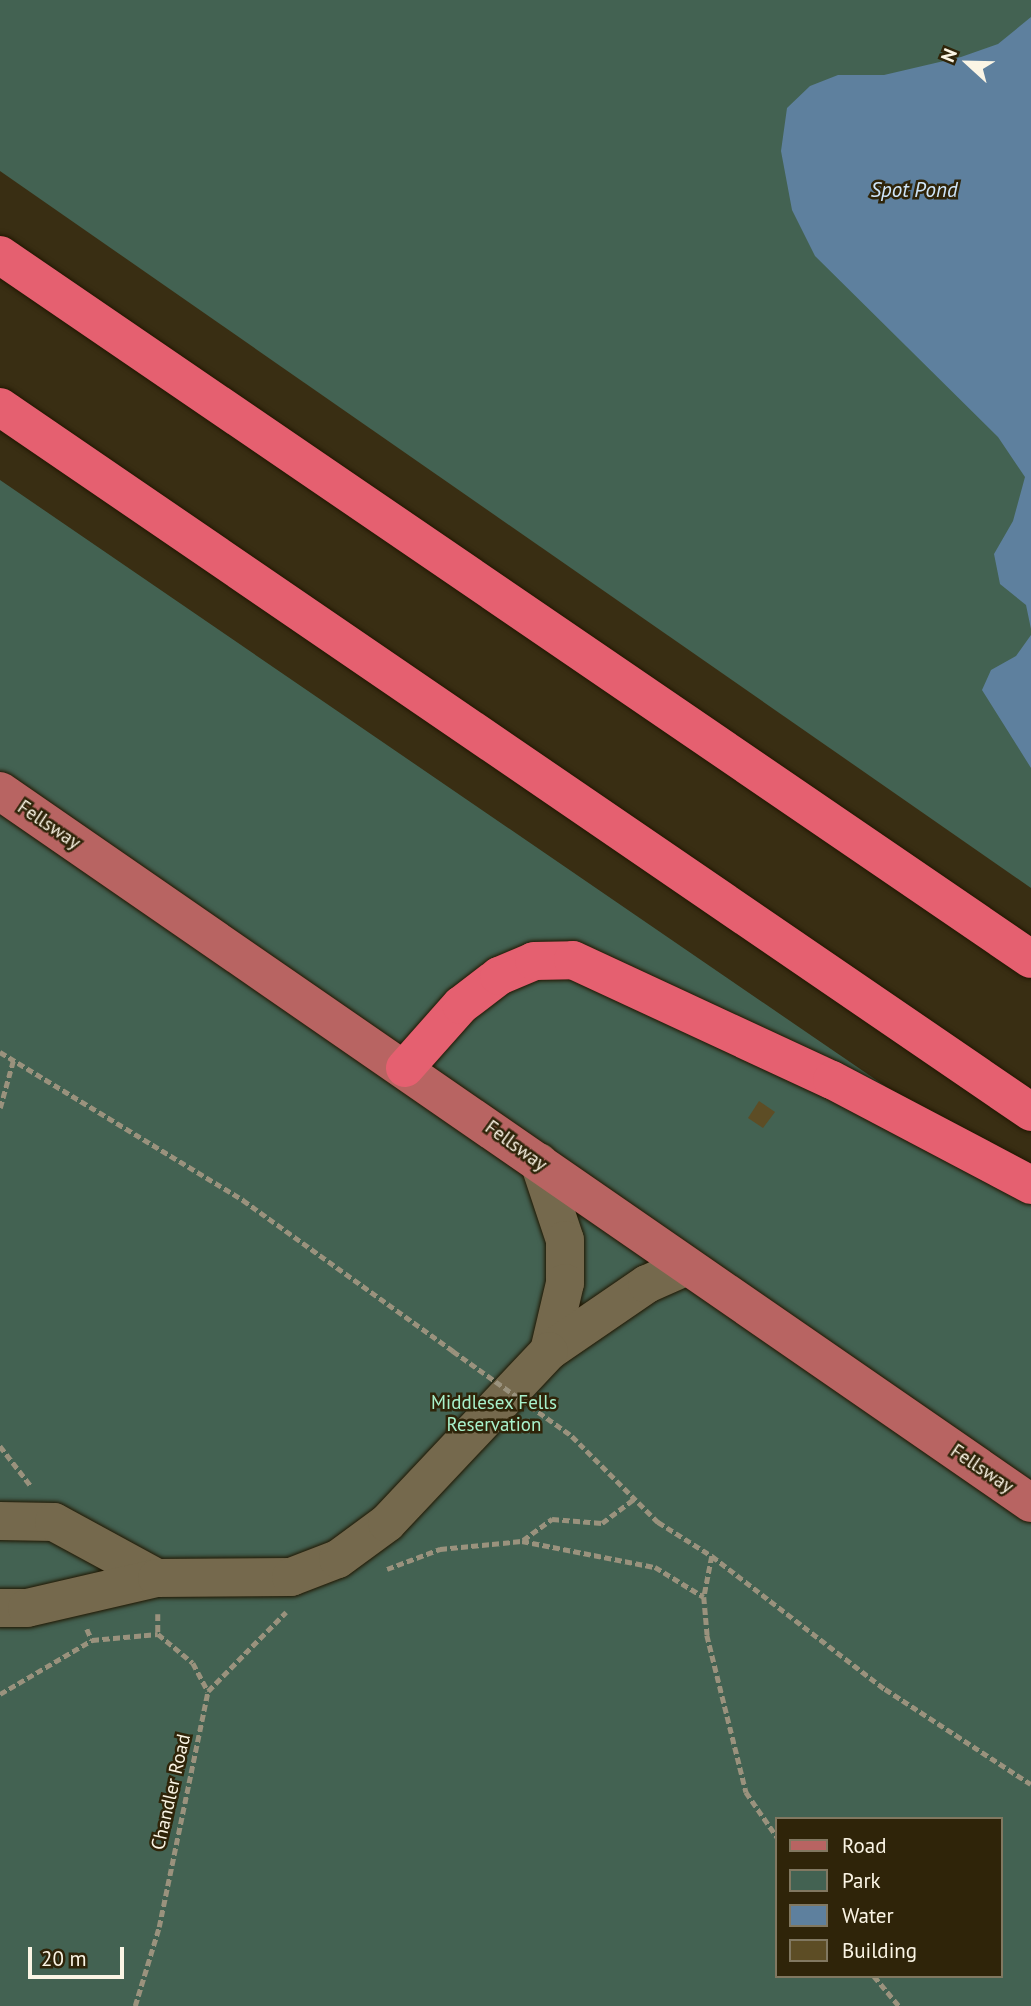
<!DOCTYPE html>
<style>
body{margin:0}
#map{position:relative;width:1031px;height:2006px;overflow:hidden;background:#392e13;font-family:"PT Sans",sans-serif}
div>[style]{position:absolute}
.green>*{inset:0;background:#436252}
.water>*{inset:0;background:#5e809e}
.building>*{inset:0;background:#5d4d25}
.path>*{height:4.5px;margin-top:-2.25px;transform-origin:0;background:repeating-linear-gradient(90deg,#9a927d 0 7px,transparent 0 10.5px)}
.roads{filter:drop-shadow(0 0 2px #201600) drop-shadow(0 0 2px #201600)}
.minor>*{height:38px;margin:-19px;padding:0 19px;transform-origin:19px;border-radius:19px;background:#75694d}
.major>*{height:38px;margin:-19px;padding:0 19px;transform-origin:19px;border-radius:19px;background:#b86462}
.highway>*{height:38px;margin:-19px;padding:0 19px;transform-origin:19px;border-radius:19px;background:#e56070}
.path-bridge>*{height:4.5px;margin-top:-2.25px;transform-origin:0;background:repeating-linear-gradient(90deg,#9a927d 0 7px,transparent 0 10.5px)}
span{translate:-50% -50%;white-space:nowrap;text-align:center;line-height:1.15;-webkit-text-stroke:5px #2f2409;paint-order:stroke}
.street-label{font-size:19px;color:#fbf5e5}
.park-label{font-size:19px;color:#a8f1cb}
.water-label{font-size:21px;color:#cfe6fa;font-style:italic}
.legend{position:absolute;left:775px;top:1817px;width:228px;height:161px;box-sizing:border-box;background:#2f2409;border:2px solid #817861;margin:0;padding:9px 12px;list-style:none;font-size:21px;color:#fbf5e5}
.legend li{display:flex;align-items:center;gap:14px;height:35px}
.legend b{width:35px;border:2px solid #817861}
.north{position:absolute;left:933px;top:28px;width:70px;height:70px;-webkit-text-stroke:5px #2f2409;paint-order:stroke;rotate:292deg;font-size:19px;font-weight:700;line-height:28px;text-align:center;color:#fbf5e5}
.north::after{content:'';display:block;margin:auto;width:24px;height:32px;background:#fbf5e5;clip-path:polygon(50% 0,100% 100%,50% 72%,0 100%)}
.scale{position:absolute;left:28px;top:1947px;width:96px;height:32px;box-sizing:border-box;border:4px solid #fbf5e5;border-top:0;padding-left:9px;font-size:21px;line-height:24px;white-space:nowrap;color:#fbf5e5;-webkit-text-stroke:5px #2f2409;paint-order:stroke}
</style>
<div id="map">
<div class="green">
<div style="clip-path:polygon(0 0,1031px 0,1031px 888px,0 171px)"></div>
<div style="clip-path:polygon(evenodd,0 480px,1031px 1186px,1031px 2006px,0 2006px,0 480px,777px 1819px,1001px 1819px,1001px 1976px,777px 1976px,777px 1819px)"></div>
</div>
<div class="water">
<div style="clip-path:polygon(1031px 17px,1031px 629px,1026px 605px,1000px 584px,994px 554px,1013px 521px,1025px 477px,998px 437px,815px 256px,792px 210px,781px 151px,787px 108px,810px 86px,838px 75px,884px 75px,961px 57px,998px 44px)"></div>
<div style="clip-path:polygon(1031px 635px,1031px 768px,982px 690px,991px 670px,1016px 656px)"></div>
</div>
<div class="building">
<div style="clip-path:polygon(759px 1101px,775px 1112px,763px 1128px,748px 1118px)"></div>
</div>
<div class="path">
<div style="left:0;top:1052px;width:285px;rotate:31.3deg"></div>
<div style="left:243px;top:1200px;width:259px;rotate:35.7deg"></div>
<div style="left:0;top:1108px;width:49px;rotate:-74.5deg"></div>
<div style="left:572px;top:1436px;width:122px;rotate:45deg"></div>
<div style="left:658px;top:1522px;width:64px;rotate:32.2deg"></div>
<div style="left:712px;top:1556px;width:218px;rotate:37.6deg"></div>
<div style="left:885px;top:1689px;width:174px;rotate:33.1deg"></div>
<div style="left:0;top:1446px;width:51px;rotate:52.2deg"></div>
<div style="left:523px;top:1540px;width:36px;rotate:-36deg"></div>
<div style="left:552px;top:1519px;width:50px;rotate:4.6deg"></div>
<div style="left:602px;top:1523px;width:39px;rotate:-37deg"></div>
<div style="left:712px;top:1556px;width:42px;rotate:101deg"></div>
<div style="left:704px;top:1597px;width:38px;rotate:85deg"></div>
<div style="left:707px;top:1635px;width:162px;rotate:76deg"></div>
<div style="left:746px;top:1792px;width:55px;rotate:55.4deg"></div>
<div style="left:387px;top:1569px;width:57px;rotate:-20.7deg"></div>
<div style="left:440px;top:1549px;width:82px;rotate:-5.6deg"></div>
<div style="left:522px;top:1541px;width:136px;rotate:11.1deg"></div>
<div style="left:655px;top:1567px;width:57px;rotate:31.5deg"></div>
<div style="left:158px;top:1614px;width:20px;rotate:90deg"></div>
<div style="left:158px;top:1634px;width:45px;rotate:39.6deg"></div>
<div style="left:193px;top:1663px;width:32px;rotate:62deg"></div>
<div style="left:87px;top:1629px;width:12px;rotate:66deg"></div>
<div style="left:0;top:1694px;width:107px;rotate:-30.4deg"></div>
<div style="left:92px;top:1640px;width:66px;rotate:-5.2deg"></div>
<div style="left:874px;top:1976px;width:39px;rotate:50deg"></div>
<div style="left:135px;top:2006px;width:83px;rotate:-73.1deg"></div>
<div style="left:159px;top:1927px;width:241px;rotate:-78.3deg"></div>
<div style="left:208px;top:1691px;width:111px;rotate:-45.4deg"></div>
</div>
<div class="roads">
<div class="minor">
<div style="left:539px;top:1162px;width:82px;rotate:71.6deg"></div>
<div style="left:565px;top:1240px;width:43px;rotate:90deg"></div>
<div style="left:565px;top:1283px;width:70px;rotate:103.2deg"></div>
<div style="left:549px;top:1351px;width:119px;rotate:-34.4deg"></div>
<div style="left:647px;top:1284px;width:42px;rotate:-24.1deg"></div>
<div style="left:0;top:1521px;width:54px;rotate:1.1deg"></div>
<div style="left:54px;top:1522px;width:117px;rotate:28.5deg"></div>
<div style="left:0;top:1608px;width:27px"></div>
<div style="left:27px;top:1608px;width:133px;rotate:-13deg"></div>
<div style="left:157px;top:1578px;width:134px;rotate:-0.4deg"></div>
<div style="left:291px;top:1577px;width:50px;rotate:-21deg"></div>
<div style="left:338px;top:1559px;width:61px;rotate:-36.3deg"></div>
<div style="left:387px;top:1523px;width:236px;rotate:-46.7deg"></div>
</div>
<div class="major">
<div style="left:0;top:791px;width:1253px;rotate:34.63deg"></div>
</div>
<div class="highway">
<div style="left:0;top:255px;width:1248px;rotate:34.33deg"></div>
<div style="left:0;top:407px;width:1249px;rotate:34.36deg"></div>
<div style="left:405px;top:1068px;width:84px;rotate:-48.4deg"></div>
<div style="left:461px;top:1005px;width:48px;rotate:-37.3deg"></div>
<div style="left:499px;top:976px;width:38px;rotate:-23deg"></div>
<div style="left:534px;top:961px;width:39px;rotate:-1deg"></div>
<div style="left:573px;top:960px;width:285px;rotate:24.9deg"></div>
<div style="left:832px;top:1080px;width:225px;rotate:27.8deg"></div>
</div>
</div>
<div class="path-bridge">
<div style="left:453px;top:1351px;width:146px;rotate:35.5deg"></div>
</div>
<div class="street-label">
<span style="left:49px;top:825px;rotate:34deg">Fellsway</span>
<span style="left:516px;top:1146px;rotate:36deg">Fellsway</span>
<span style="left:982px;top:1469px;rotate:34deg">Fellsway</span>
<span style="left:171px;top:1792px;rotate:-77deg">Chandler Road</span>
</div>
<div class="park-label">
<span style="left:494px;top:1414px">Middlesex Fells<br>Reservation</span>
</div>
<div class="water-label">
<span style="left:914px;top:190px">Spot Pond</span>
</div>
<ul class="legend">
<li><b style="height:9px;background:#b86462"></b>Road</li>
<li><b style="height:19px;background:#436252"></b>Park</li>
<li><b style="height:19px;background:#5e809e"></b>Water</li>
<li><b style="height:19px;background:#5d4d25"></b>Building</li>
</ul>
<div class="north">N</div>
<div class="scale">20 m</div>
</div>
